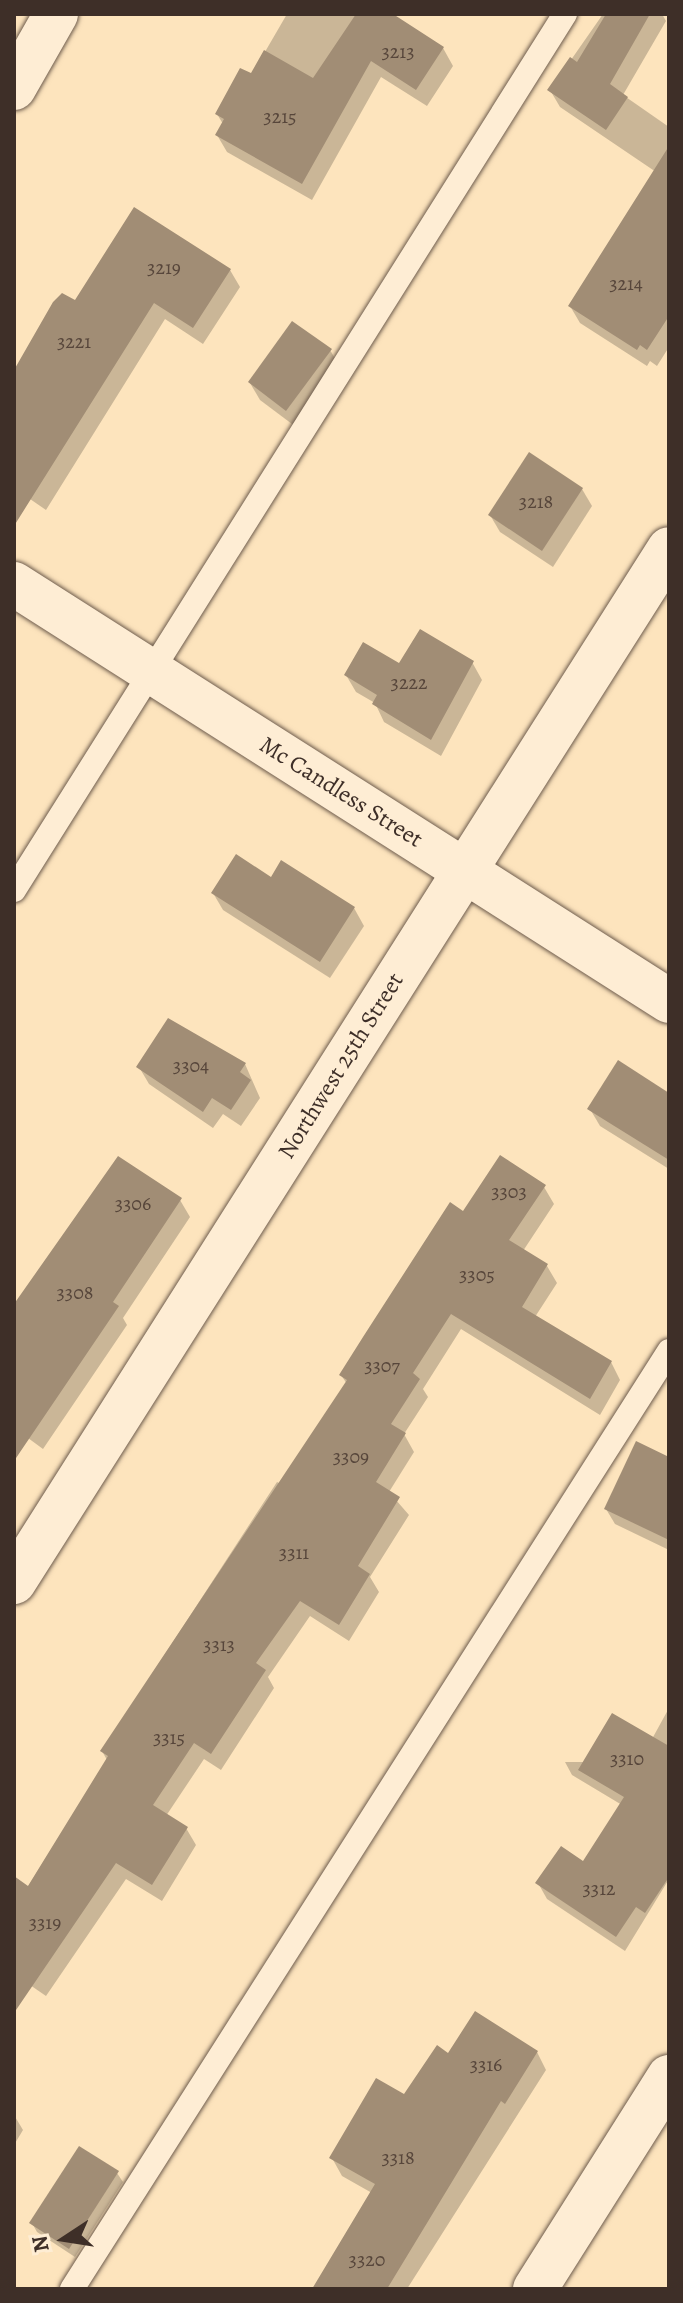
<!DOCTYPE html>
<style>
body{margin:0}
#map{position:relative;width:683px;height:2303px;overflow:hidden;background:#fde4bd;font-family:Alegreya,serif}
div>[style]{position:absolute}
.shadow>*{inset:0;background:#0003}
.building>*{inset:0;background:#a18d75}
.roads{filter:drop-shadow(0 0 2px #6e5c4d) drop-shadow(0 0 2px #6e5c4d)}
.service>*{height:24px;margin:-12px;padding:0 12px;transform-origin:12px;border-radius:12px;background:#feedd4}
.minor>*{height:44px;margin:-22px;padding:0 22px;transform-origin:22px;border-radius:22px;background:#feedd4}
span{translate:-50% -50%;white-space:nowrap;text-align:center;line-height:1.15;-webkit-text-stroke:8px #feedd4;paint-order:stroke}
.number-label{font-size:20px;color:#57463b}
.number-label span{-webkit-text-stroke-width:0}
.street-label{font-size:24px;color:#3e2f28}
.frame{position:absolute;inset:0;border:16px solid #3e2f28;pointer-events:none}
.north{position:absolute;left:24px;top:2199px;width:80px;height:80px;-webkit-text-stroke:6px #feedd4;paint-order:stroke;rotate:258deg;font-size:22px;font-weight:700;line-height:32px;text-align:center;color:#3e2f28}
.north::after{content:'';display:block;margin:auto;width:28px;height:36px;background:#3e2f28;clip-path:polygon(50% 0,100% 100%,50% 72%,0 100%)}
</style>
<div id="map">
<div class="shadow">
<div style="clip-path:polygon(287px 14px,389px 14px,443px 48px,453px 66px,427px 106px,381px 77px,312px 200px,227px 152px,217px 135px,223px 124px,217px 114px,251px 76px)"></div>
<div style="clip-path:polygon(603px 14px,662px 14px,666px 21px,623px 95px,669px 127px,669px 347px,657px 366px,650px 361px,647px 366px,580px 323px,570px 306px,656px 172px,560px 107px,550px 90px)"></div>
<div style="clip-path:polygon(230px 270px,240px 287px,203px 344px,165px 319px,46px 510px,14px 488px,14px 374px,75px 303px)"></div>
<div style="clip-path:polygon(330px 350px,340px 367px,296px 427px,260px 400px,250px 383px)"></div>
<div style="clip-path:polygon(582px 489px,592px 506px,553px 567px,500px 532px,490px 515px)"></div>
<div style="clip-path:polygon(472px 662px,482px 680px,441px 756px,384px 722px,375px 703px,356px 692px,346px 675px)"></div>
<div style="clip-path:polygon(272px 879px,354px 908px,364px 926px,330px 978px,223px 910px,213px 893px)"></div>
<div style="clip-path:polygon(245px 1064px,260px 1098px,241px 1126px,223px 1114px,213px 1128px,149px 1084px,139px 1067px)"></div>
<div style="clip-path:polygon(669px 1095px,669px 1169px,600px 1126px,590px 1109px)"></div>
<div style="clip-path:polygon(544px 1187px,554px 1204px,523px 1251px,547px 1266px,557px 1283px,535px 1317px,611px 1362px,620px 1380px,600px 1415px,461px 1329px,423px 1389px,428px 1397px,404px 1434px,414px 1452px,389px 1492px,409px 1515px,370px 1577px,379px 1592px,349px 1641px,310px 1616px,268px 1677px,274px 1688px,221px 1770px,204px 1759px,166px 1816px,186px 1828px,196px 1845px,162px 1901px,126px 1879px,46px 1996px,14px 1974px,14px 1909px,107px 1760px,102px 1751px,277px 1482px,283px 1485px,347px 1384px,341px 1375px,464px 1214px)"></div>
<div style="clip-path:polygon(180px 1200px,190px 1217px,123px 1318px,127px 1325px,43px 1449px,28px 1438px,14px 1461px,14px 1308px)"></div>
<div style="clip-path:polygon(669px 1459px,669px 1550px,615px 1524px,606px 1509px)"></div>
<div style="clip-path:polygon(669px 1708px,669px 1879px,625px 1951px,547px 1899px,538px 1883px,583px 1864px,622px 1805px,572px 1775px,565px 1762px,585px 1762px,652px 1739px)"></div>
<div style="clip-path:polygon(537px 2052px,546px 2070px,407px 2289px,314px 2289px,372px 2193px,342px 2176px,332px 2158px,449px 2055px)"></div>
<div style="clip-path:polygon(14px 2115px,23px 2130px,14px 2145px)"></div>
<div style="clip-path:polygon(117px 2173px,123px 2182px,75px 2257px,37px 2232px,32px 2223px)"></div>
</div>
<div class="building">
<div style="clip-path:polygon(356px 14px,393px 14px,444px 47px,416px 90px,371px 61px,302px 184px,215px 135px,224px 119px,215px 114px,240px 68px,251px 73px,264px 50px,313px 78px)"></div>
<div style="clip-path:polygon(606px 14px,650px 14px,610px 84px,628px 97px,606px 130px,547px 90px,570px 57px,577px 62px)"></div>
<div style="clip-path:polygon(669px 146px,669px 316px,647px 350px,640px 345px,637px 350px,568px 306px)"></div>
<div style="clip-path:polygon(134px 207px,231px 269px,193px 328px,154px 303px,14px 526px,14px 370px,53px 302px,62px 293px,75px 300px)"></div>
<div style="clip-path:polygon(292px 321px,332px 349px,286px 411px,248px 382px)"></div>
<div style="clip-path:polygon(529px 452px,583px 488px,542px 551px,488px 515px)"></div>
<div style="clip-path:polygon(420px 629px,474px 661px,431px 740px,372px 704px,377px 695px,344px 675px,363px 642px,399px 663px)"></div>
<div style="clip-path:polygon(236px 854px,271px 877px,281px 860px,355px 907px,320px 962px,211px 893px)"></div>
<div style="clip-path:polygon(168px 1018px,246px 1063px,240px 1072px,251px 1080px,231px 1110px,212px 1098px,203px 1112px,136px 1067px)"></div>
<div style="clip-path:polygon(618px 1060px,669px 1093px,669px 1160px,587px 1109px)"></div>
<div style="clip-path:polygon(500px 1155px,546px 1185px,509px 1240px,548px 1264px,522px 1307px,612px 1361px,590px 1399px,451px 1314px,413px 1373px,420px 1379px,391px 1424px,406px 1433px,376px 1482px,400px 1497px,358px 1566px,370px 1574px,339px 1625px,300px 1601px,256px 1663px,266px 1670px,211px 1754px,194px 1743px,153px 1805px,188px 1827px,152px 1885px,116px 1863px,14px 2013px,14px 1876px,28px 1886px,108px 1756px,100px 1751px,347px 1380px,339px 1375px,363px 1337px,450px 1202px,463px 1211px)"></div>
<div style="clip-path:polygon(118px 1156px,182px 1198px,113px 1302px,119px 1306px,14px 1461px,14px 1304px)"></div>
<div style="clip-path:polygon(636px 1441px,669px 1457px,669px 1540px,604px 1509px)"></div>
<div style="clip-path:polygon(612px 1713px,669px 1746px,669px 1877px,645px 1913px,636px 1907px,616px 1937px,535px 1883px,561px 1846px,583px 1861px,624px 1797px,578px 1770px)"></div>
<div style="clip-path:polygon(475px 2011px,538px 2051px,505px 2104px,501px 2101px,387px 2289px,312px 2289px,375px 2184px,329px 2158px,376px 2078px,404px 2094px,437px 2045px,448px 2053px)"></div>
<div style="clip-path:polygon(79px 2146px,119px 2171px,69px 2249px,29px 2223px)"></div>
</div>
<div class="roads">
<div class="service">
<div style="left:14px;top:890px;width:1035px;rotate:-57.83deg"></div>
<div style="left:72px;top:2289px;width:1112px;rotate:-57.52deg"></div>
</div>
<div class="minor">
<div style="left:14px;top:88px;width:85px;rotate:-60.4deg"></div>
<div style="left:14px;top:584px;width:776px;rotate:32.48deg"></div>
<div style="left:14px;top:1582px;width:1223px;rotate:-57.62deg"></div>
<div style="left:535px;top:2289px;width:251px;rotate:-57.7deg"></div>
</div>
</div>
<div class="number-label">
<span style="left:398px;top:51px">3213</span>
<span style="left:280px;top:116px">3215</span>
<span style="left:164px;top:267px">3219</span>
<span style="left:626px;top:283px">3214</span>
<span style="left:74px;top:341px">3221</span>
<span style="left:536px;top:501px">3218</span>
<span style="left:409px;top:682px">3222</span>
<span style="left:191px;top:1065px">3304</span>
<span style="left:509px;top:1191px">3303</span>
<span style="left:133px;top:1203px">3306</span>
<span style="left:477px;top:1274px">3305</span>
<span style="left:75px;top:1292px">3308</span>
<span style="left:382px;top:1365px">3307</span>
<span style="left:351px;top:1456px">3309</span>
<span style="left:294px;top:1552px">3311</span>
<span style="left:219px;top:1644px">3313</span>
<span style="left:169px;top:1737px">3315</span>
<span style="left:627px;top:1758px">3310</span>
<span style="left:599px;top:1888px">3312</span>
<span style="left:45px;top:1922px">3319</span>
<span style="left:486px;top:2064px">3316</span>
<span style="left:398px;top:2157px">3318</span>
<span style="left:367px;top:2259px">3320</span>
</div>
<div class="street-label">
<span style="left:341px;top:792px;rotate:32deg">Mc Candless Street</span>
<span style="left:341px;top:1066px;rotate:-58deg">Northwest 25th Street</span>
</div>
<div class="frame"></div>
<div class="north">N</div>
</div>
